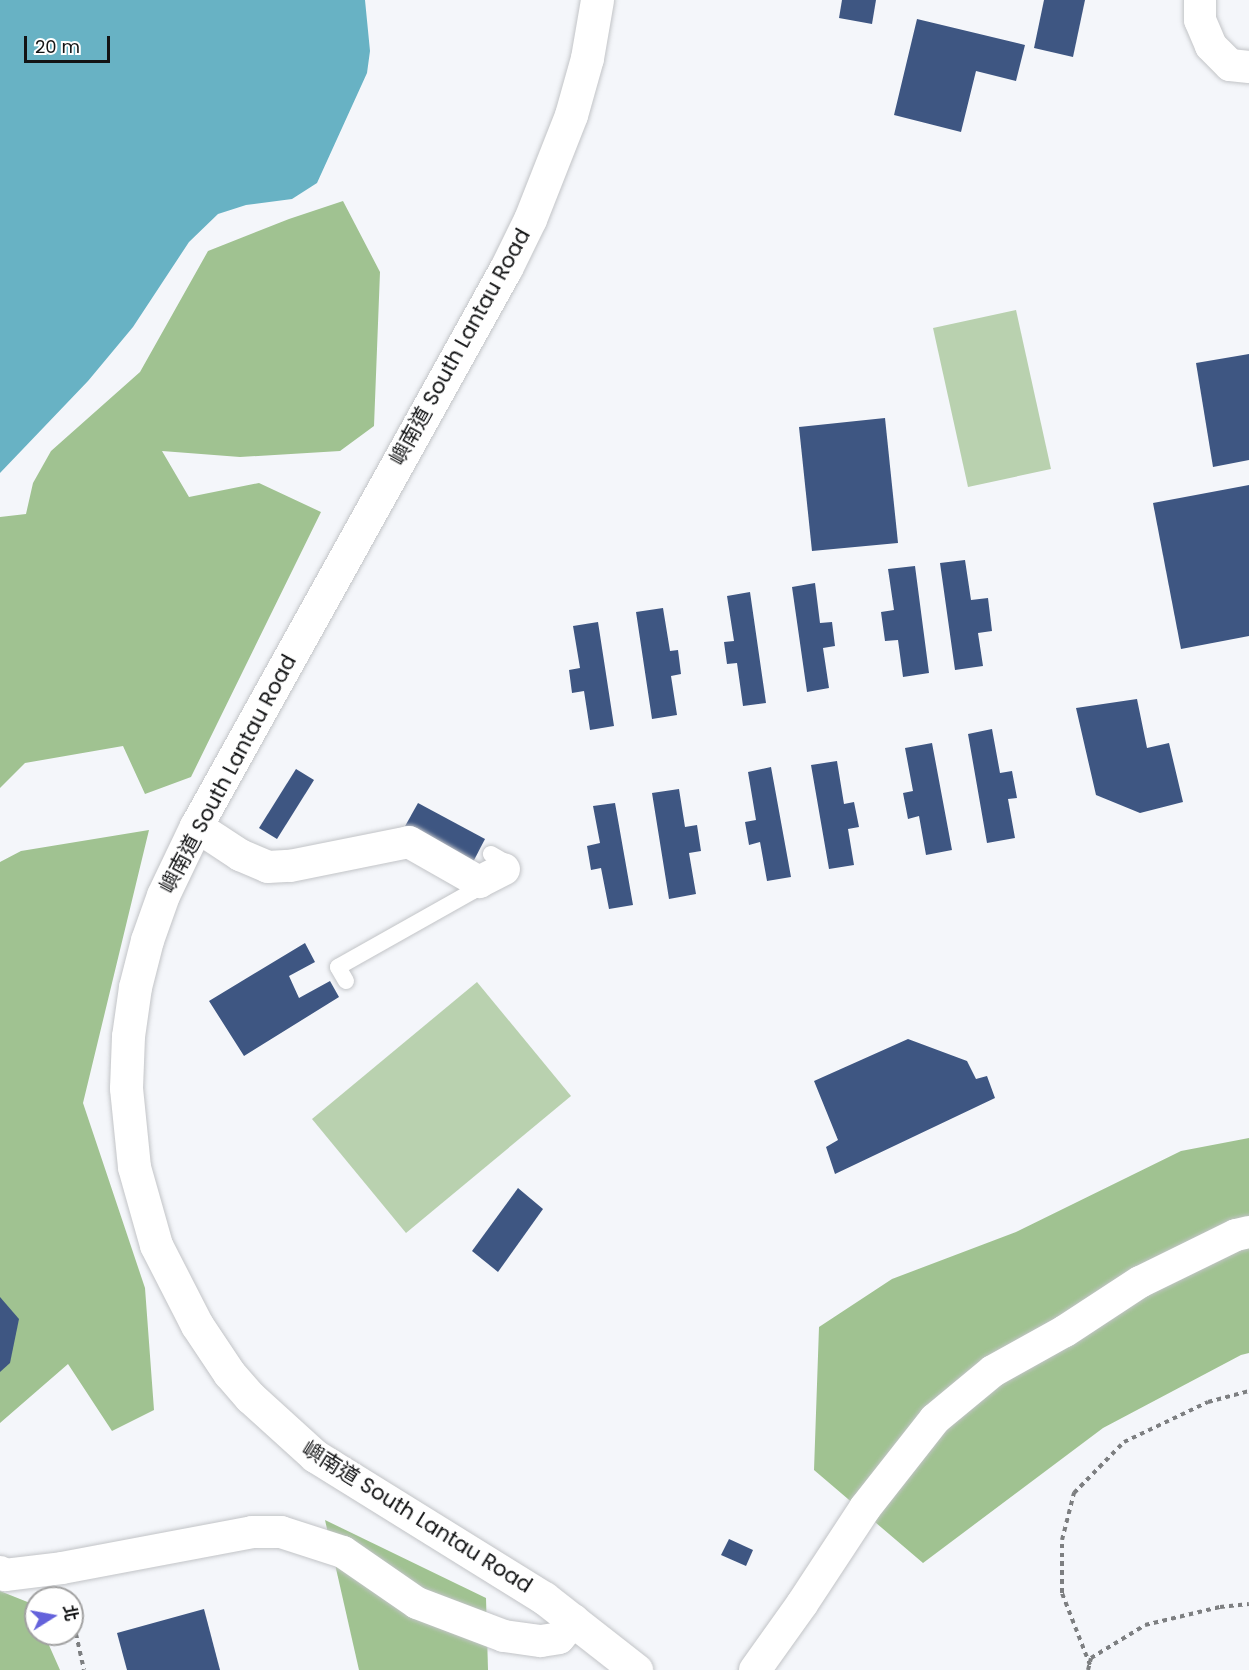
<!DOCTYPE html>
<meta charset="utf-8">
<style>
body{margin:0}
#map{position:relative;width:1249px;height:1670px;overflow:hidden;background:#f4f6fa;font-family:Poppins,"Noto Sans TC",sans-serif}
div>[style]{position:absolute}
.green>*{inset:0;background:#b9d1af}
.forest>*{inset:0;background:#a0c291}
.water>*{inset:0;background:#68b2c4}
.building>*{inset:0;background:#3e5682}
.path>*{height:4px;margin-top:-2px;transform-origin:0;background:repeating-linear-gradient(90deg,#7d7f81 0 4.5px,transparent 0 9px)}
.roads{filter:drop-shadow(0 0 2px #c2c4c7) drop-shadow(0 0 2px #c2c4c7)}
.service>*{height:16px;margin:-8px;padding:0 8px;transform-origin:8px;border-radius:8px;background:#fff}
.minor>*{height:32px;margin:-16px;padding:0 16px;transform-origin:16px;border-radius:16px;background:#fff}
.secondary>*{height:33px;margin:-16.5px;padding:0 16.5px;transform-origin:16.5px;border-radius:16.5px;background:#fff}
span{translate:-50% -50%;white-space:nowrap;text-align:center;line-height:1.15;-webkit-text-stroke:6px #fff;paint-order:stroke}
.street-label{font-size:21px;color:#131415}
.north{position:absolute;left:24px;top:1586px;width:60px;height:60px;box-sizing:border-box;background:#fff;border:2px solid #a1a1a1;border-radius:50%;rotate:79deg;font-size:16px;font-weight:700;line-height:24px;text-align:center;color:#131415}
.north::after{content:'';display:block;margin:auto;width:21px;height:27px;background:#6462db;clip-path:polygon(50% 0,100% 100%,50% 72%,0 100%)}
.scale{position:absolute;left:24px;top:36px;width:86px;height:27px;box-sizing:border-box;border:3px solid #131415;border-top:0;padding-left:8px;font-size:18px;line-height:21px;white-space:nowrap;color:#131415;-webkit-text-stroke:4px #fff;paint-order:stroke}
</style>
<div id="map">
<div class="green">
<div style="clip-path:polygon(1016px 310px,1051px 469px,968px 487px,933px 328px)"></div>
<div style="clip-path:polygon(477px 982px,571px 1096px,406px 1233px,312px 1119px)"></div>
</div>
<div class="forest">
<div style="clip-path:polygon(343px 201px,380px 272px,374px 426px,340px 451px,240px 457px,162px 451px,189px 497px,259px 483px,321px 512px,191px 777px,145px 794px,123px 746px,25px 763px,0 788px,0 517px,26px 514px,33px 483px,51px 451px,140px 372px,208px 251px,289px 219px)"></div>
<div style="clip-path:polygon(149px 830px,83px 1103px,145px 1288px,154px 1410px,112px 1431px,68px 1364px,0 1423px,0 862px,21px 851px)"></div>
<div style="clip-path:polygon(1249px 1138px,1249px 1353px,1241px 1355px,1103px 1428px,923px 1563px,814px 1470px,819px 1327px,892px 1279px,1016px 1232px,1181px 1151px)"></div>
<div style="clip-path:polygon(325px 1520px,486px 1598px,488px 1670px,359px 1670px)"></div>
<div style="clip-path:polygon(0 1591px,30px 1603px,36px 1615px,36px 1634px,44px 1634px,60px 1670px,0 1670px)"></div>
</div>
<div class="water">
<div style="clip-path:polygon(0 0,365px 0,370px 51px,367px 73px,317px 183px,292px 199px,246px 205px,218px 214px,189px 242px,133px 327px,88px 381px,0 473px)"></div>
</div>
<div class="building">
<div style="clip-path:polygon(842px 0,876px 0,872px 24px,839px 18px)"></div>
<div style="clip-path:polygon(1044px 0,1085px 0,1073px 57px,1034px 48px)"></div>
<div style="clip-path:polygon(917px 19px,1025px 45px,1016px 81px,976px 71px,961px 132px,894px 115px)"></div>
<div style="clip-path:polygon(1249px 354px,1249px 460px,1213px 467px,1196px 363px)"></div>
<div style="clip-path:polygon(885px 418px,898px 543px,812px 551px,799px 427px)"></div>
<div style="clip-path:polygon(1249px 485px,1249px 636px,1181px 649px,1153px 503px)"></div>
<div style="clip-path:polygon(965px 560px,971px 600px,988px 598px,992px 631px,978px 633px,983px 666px,955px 670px,940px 563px)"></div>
<div style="clip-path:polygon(915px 566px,929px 673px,903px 677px,898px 640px,885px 641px,881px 612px,894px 610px,888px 569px)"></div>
<div style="clip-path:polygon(815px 583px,820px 623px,832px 622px,835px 646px,823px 648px,829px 688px,807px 692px,792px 587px)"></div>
<div style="clip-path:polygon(750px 592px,766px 703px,743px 706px,737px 663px,727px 664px,724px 642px,734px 641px,727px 596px)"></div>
<div style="clip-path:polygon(663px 608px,670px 651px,678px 650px,681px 674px,671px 676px,677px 715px,652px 719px,636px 612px)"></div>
<div style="clip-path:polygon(598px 622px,614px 726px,590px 730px,584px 691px,572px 693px,569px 670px,580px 668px,573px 626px)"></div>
<div style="clip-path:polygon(1137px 699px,1147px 748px,1169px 743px,1183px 802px,1140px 813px,1096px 795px,1076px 708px)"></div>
<div style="clip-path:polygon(992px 729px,1000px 773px,1012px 771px,1017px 798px,1008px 799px,1015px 838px,987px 843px,968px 734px)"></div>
<div style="clip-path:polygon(932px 743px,952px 850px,926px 855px,919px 816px,908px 819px,903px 793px,913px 791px,905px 748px)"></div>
<div style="clip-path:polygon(837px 761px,844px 804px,854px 802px,859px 827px,848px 829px,854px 865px,829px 869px,811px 765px)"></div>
<div style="clip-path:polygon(771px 767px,791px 877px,767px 881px,760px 842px,749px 845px,745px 822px,756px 820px,748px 772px)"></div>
<div style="clip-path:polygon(296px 769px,314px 780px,277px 839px,259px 828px)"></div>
<div style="clip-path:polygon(679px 789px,685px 827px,697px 825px,701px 851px,689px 853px,696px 894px,669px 899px,652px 793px)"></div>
<div style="clip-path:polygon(418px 803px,485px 839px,472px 864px,404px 828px)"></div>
<div style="clip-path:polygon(615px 803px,633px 905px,609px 909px,601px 868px,591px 870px,587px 846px,600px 843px,593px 806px)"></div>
<div style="clip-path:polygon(305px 943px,315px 962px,289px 976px,299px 998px,330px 981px,339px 997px,244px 1056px,209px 1001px)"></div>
<div style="clip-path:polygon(908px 1039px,967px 1061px,976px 1079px,987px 1076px,995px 1098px,835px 1174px,826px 1147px,838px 1140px,814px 1081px)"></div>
<div style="clip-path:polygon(518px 1188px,543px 1209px,498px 1272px,472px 1251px)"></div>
<div style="clip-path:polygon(0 1297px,19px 1319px,10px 1363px,0 1372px)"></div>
<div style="clip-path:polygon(729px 1539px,753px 1550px,746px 1566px,721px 1555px)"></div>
<div style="clip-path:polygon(204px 1609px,220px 1670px,127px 1670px,117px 1633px)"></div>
</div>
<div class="path">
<div style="left:72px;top:1616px;width:55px;rotate:77.5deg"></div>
<div style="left:1090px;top:1665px;width:77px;rotate:-111.3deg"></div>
<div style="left:1062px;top:1593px;width:53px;rotate:-90deg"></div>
<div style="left:1062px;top:1540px;width:49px;rotate:-75.7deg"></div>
<div style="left:1074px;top:1493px;width:71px;rotate:-45.6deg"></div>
<div style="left:1124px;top:1442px;width:93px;rotate:-25.5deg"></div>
<div style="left:1208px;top:1402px;width:42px;rotate:-15deg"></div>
<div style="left:1088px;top:1670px;width:12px;rotate:-76deg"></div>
<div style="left:1091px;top:1658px;width:63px;rotate:-31.4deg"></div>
<div style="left:1145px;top:1625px;width:77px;rotate:-13.5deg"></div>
<div style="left:1220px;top:1607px;width:29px;rotate:-6deg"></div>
</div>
<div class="roads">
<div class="service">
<div style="left:346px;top:981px;width:16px;rotate:-120deg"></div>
<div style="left:338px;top:967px;width:155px;rotate:-29.4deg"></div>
<div style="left:473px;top:891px;width:38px;rotate:-35deg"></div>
<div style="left:504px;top:869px;width:8px;rotate:-97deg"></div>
<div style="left:503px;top:861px;width:14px;rotate:-150deg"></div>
</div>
<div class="minor">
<div style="left:1200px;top:0;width:20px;rotate:90deg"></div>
<div style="left:1200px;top:20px;width:28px;rotate:67deg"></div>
<div style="left:1211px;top:46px;width:27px;rotate:45deg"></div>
<div style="left:1230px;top:65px;width:19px;rotate:6deg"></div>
<div style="left:196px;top:826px;width:53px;rotate:33.4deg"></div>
<div style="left:240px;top:855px;width:30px;rotate:23deg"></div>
<div style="left:268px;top:867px;width:22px;rotate:-3deg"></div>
<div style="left:290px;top:866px;width:121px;rotate:-11.4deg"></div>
<div style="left:409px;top:842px;width:81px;rotate:29.7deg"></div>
<div style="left:479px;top:882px;width:28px;rotate:-27deg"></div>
<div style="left:0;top:1572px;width:6px;rotate:31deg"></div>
<div style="left:5px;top:1575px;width:57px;rotate:-7deg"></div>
<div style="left:62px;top:1568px;width:193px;rotate:-10.7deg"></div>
<div style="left:252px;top:1532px;width:29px"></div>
<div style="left:281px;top:1532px;width:65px;rotate:17.9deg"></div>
<div style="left:343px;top:1552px;width:90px;rotate:34.6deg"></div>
<div style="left:417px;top:1603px;width:93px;rotate:20.8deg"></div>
<div style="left:504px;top:1636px;width:37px;rotate:8deg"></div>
<div style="left:541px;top:1641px;width:18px;rotate:-9deg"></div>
<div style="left:559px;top:1638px;width:23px;rotate:-50deg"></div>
<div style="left:755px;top:1670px;width:81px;rotate:-54.5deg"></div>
<div style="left:802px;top:1604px;width:115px;rotate:-56.7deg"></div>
<div style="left:865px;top:1508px;width:113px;rotate:-51.8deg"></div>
<div style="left:935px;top:1419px;width:75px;rotate:-39.6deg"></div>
<div style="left:993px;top:1371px;width:82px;rotate:-29.1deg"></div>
<div style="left:1065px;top:1331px;width:90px;rotate:-33.2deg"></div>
<div style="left:1140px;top:1282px;width:107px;rotate:-26.1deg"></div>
<div style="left:1236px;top:1235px;width:13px;rotate:-13deg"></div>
</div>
<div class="secondary">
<div style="left:597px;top:0;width:59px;rotate:99.8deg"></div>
<div style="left:587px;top:58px;width:59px;rotate:105.7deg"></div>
<div style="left:571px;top:115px;width:112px;rotate:111.5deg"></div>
<div style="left:530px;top:219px;width:55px;rotate:116.1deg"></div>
<div style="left:506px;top:268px;width:638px;rotate:119.05deg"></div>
<div style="left:196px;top:826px;width:76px;rotate:115.6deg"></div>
<div style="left:163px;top:895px;width:48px;rotate:109.6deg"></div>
<div style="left:147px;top:940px;width:49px;rotate:104.3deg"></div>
<div style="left:135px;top:987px;width:49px;rotate:98.1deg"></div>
<div style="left:128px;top:1036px;width:52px;rotate:92.2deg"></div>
<div style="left:126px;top:1088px;width:79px;rotate:84.2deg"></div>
<div style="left:134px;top:1167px;width:81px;rotate:74.2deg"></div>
<div style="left:156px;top:1245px;width:90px;rotate:62.9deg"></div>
<div style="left:197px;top:1325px;width:58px;rotate:56.3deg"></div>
<div style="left:229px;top:1373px;width:32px;rotate:49deg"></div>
<div style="left:250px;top:1397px;width:88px;rotate:42.2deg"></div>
<div style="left:315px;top:1456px;width:269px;rotate:31.8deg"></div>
<div style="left:544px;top:1598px;width:117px;rotate:38deg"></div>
</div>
</div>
<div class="street-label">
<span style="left:460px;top:347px;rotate:-61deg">嶼南道 South Lantau Road</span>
<span style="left:228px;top:774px;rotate:-62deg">嶼南道 South Lantau Road</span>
<span style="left:417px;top:1517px;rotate:32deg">嶼南道 South Lantau Road</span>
</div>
<div class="north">北</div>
<div class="scale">20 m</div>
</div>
